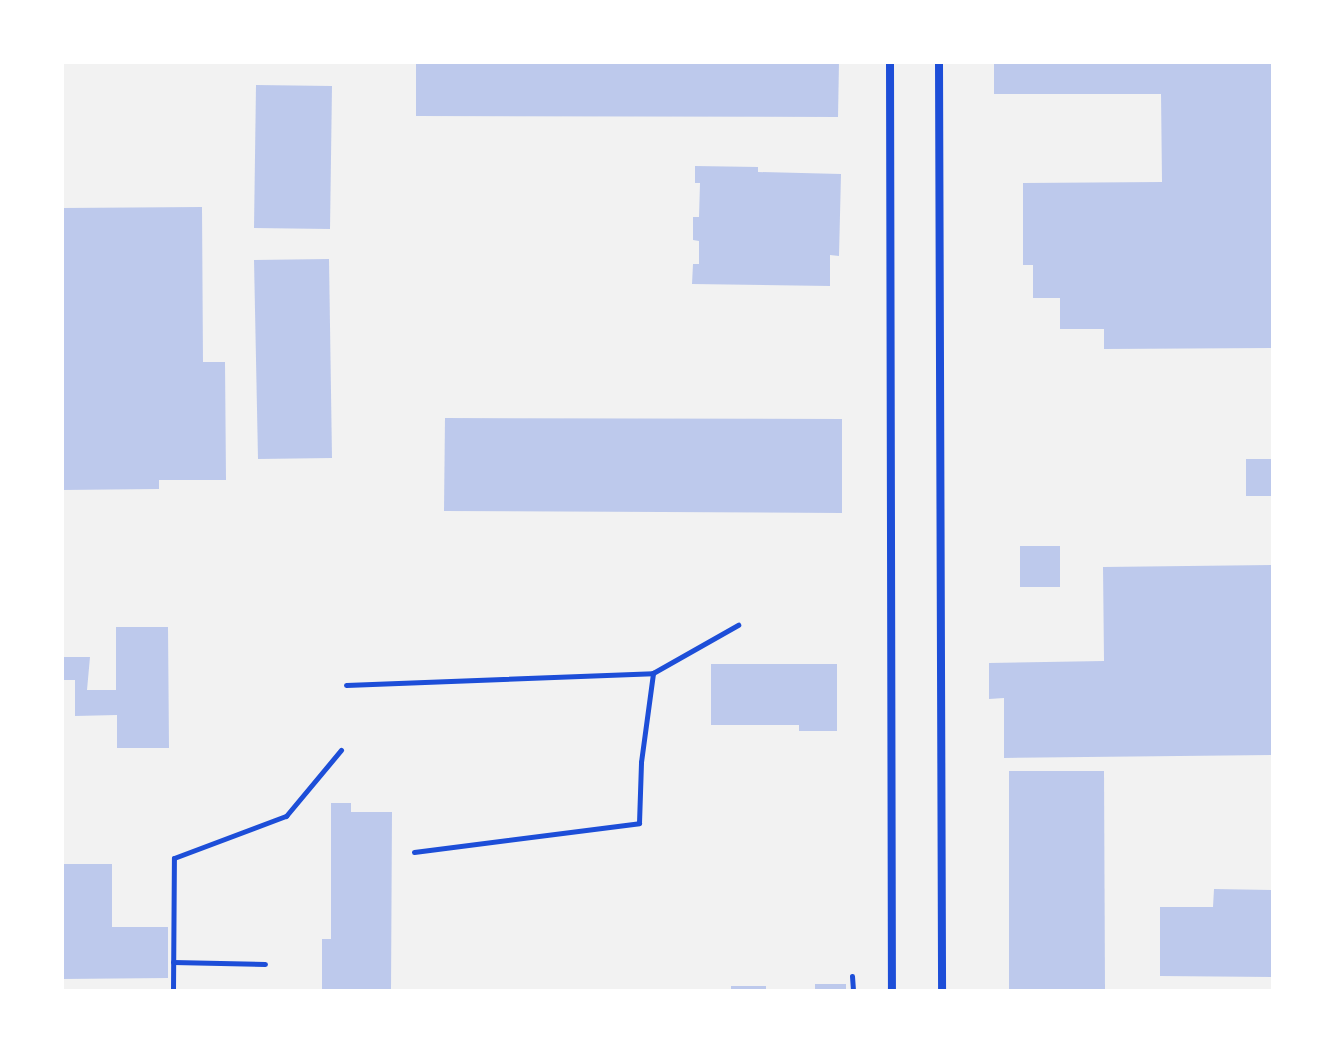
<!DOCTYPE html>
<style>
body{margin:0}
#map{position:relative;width:1335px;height:1053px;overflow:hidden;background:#f2f2f2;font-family:Commissioner,sans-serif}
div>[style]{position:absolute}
.building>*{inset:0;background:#bdc9ec}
.service>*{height:5px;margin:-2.5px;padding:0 2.5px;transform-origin:2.5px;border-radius:2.5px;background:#1d4ed8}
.minor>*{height:8px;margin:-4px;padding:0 4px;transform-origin:4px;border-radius:4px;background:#1d4ed8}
span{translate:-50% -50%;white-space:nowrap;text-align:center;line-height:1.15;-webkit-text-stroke:8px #fff;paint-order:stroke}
.frame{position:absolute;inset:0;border:64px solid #fff;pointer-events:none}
</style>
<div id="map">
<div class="building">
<div style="clip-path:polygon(416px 62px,839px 62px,838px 117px,416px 116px)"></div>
<div style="clip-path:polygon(994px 62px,1273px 62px,1273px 348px,1104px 349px,1104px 329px,1060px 329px,1060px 298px,1033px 298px,1033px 265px,1023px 265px,1023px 183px,1162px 182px,1161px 94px,994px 94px)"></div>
<div style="clip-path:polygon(256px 85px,332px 86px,330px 229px,254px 228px)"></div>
<div style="clip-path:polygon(695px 166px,758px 167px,758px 172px,841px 174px,839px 256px,830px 255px,830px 286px,692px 284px,693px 264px,699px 264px,699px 241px,693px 240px,693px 217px,699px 217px,700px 183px,695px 183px)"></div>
<div style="clip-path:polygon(202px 207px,203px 362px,225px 362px,226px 480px,159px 480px,159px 489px,62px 490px,62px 208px)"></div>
<div style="clip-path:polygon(329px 259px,332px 458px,258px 459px,254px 260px)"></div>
<div style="clip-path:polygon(445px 418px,842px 419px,842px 513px,444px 511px)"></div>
<div style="clip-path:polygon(1246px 459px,1273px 459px,1273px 496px,1246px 496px)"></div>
<div style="clip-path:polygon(1020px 546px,1060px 546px,1060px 587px,1020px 587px)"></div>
<div style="clip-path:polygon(1273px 565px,1273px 755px,1004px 758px,1004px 698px,989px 699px,989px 663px,1104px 661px,1103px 567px)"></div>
<div style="clip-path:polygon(116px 627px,168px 627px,169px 748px,117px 748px,117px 715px,75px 716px,75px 680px,62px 680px,62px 657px,90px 657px,87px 690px,116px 690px)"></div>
<div style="clip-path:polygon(711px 664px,837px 664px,837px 731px,799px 731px,799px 725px,711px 725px)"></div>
<div style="clip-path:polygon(1009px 771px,1104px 771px,1105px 991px,1009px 991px)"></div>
<div style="clip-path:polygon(331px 803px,351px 803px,351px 812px,392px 812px,391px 991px,322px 991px,322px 939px,331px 939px)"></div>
<div style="clip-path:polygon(62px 864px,112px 864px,112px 927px,168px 927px,168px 978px,62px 979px)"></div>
<div style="clip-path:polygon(1214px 889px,1273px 890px,1273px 977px,1160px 976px,1160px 907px,1213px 907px)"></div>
<div style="clip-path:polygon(815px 984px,846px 984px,846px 991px,815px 991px)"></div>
<div style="clip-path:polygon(731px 986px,766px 986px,766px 991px,731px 991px)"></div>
</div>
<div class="service">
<div style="left:346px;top:685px;width:307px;rotate:-2.2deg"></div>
<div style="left:653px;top:673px;width:98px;rotate:-29.5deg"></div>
<div style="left:414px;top:852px;width:227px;rotate:-7.3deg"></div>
<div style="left:639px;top:823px;width:61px;rotate:-88.1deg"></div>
<div style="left:641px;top:762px;width:90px;rotate:-82.3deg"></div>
<div style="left:173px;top:962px;width:92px;rotate:1.2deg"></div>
<div style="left:852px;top:976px;width:15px;rotate:86deg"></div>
<div style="left:173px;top:991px;width:133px;rotate:-89.6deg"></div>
<div style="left:174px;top:858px;width:120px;rotate:-20.6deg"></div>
<div style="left:286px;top:816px;width:86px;rotate:-50.2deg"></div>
</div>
<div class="minor">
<div style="left:890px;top:62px;width:929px;rotate:89.88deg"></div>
<div style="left:939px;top:62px;width:929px;rotate:89.81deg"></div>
</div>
<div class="frame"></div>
</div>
